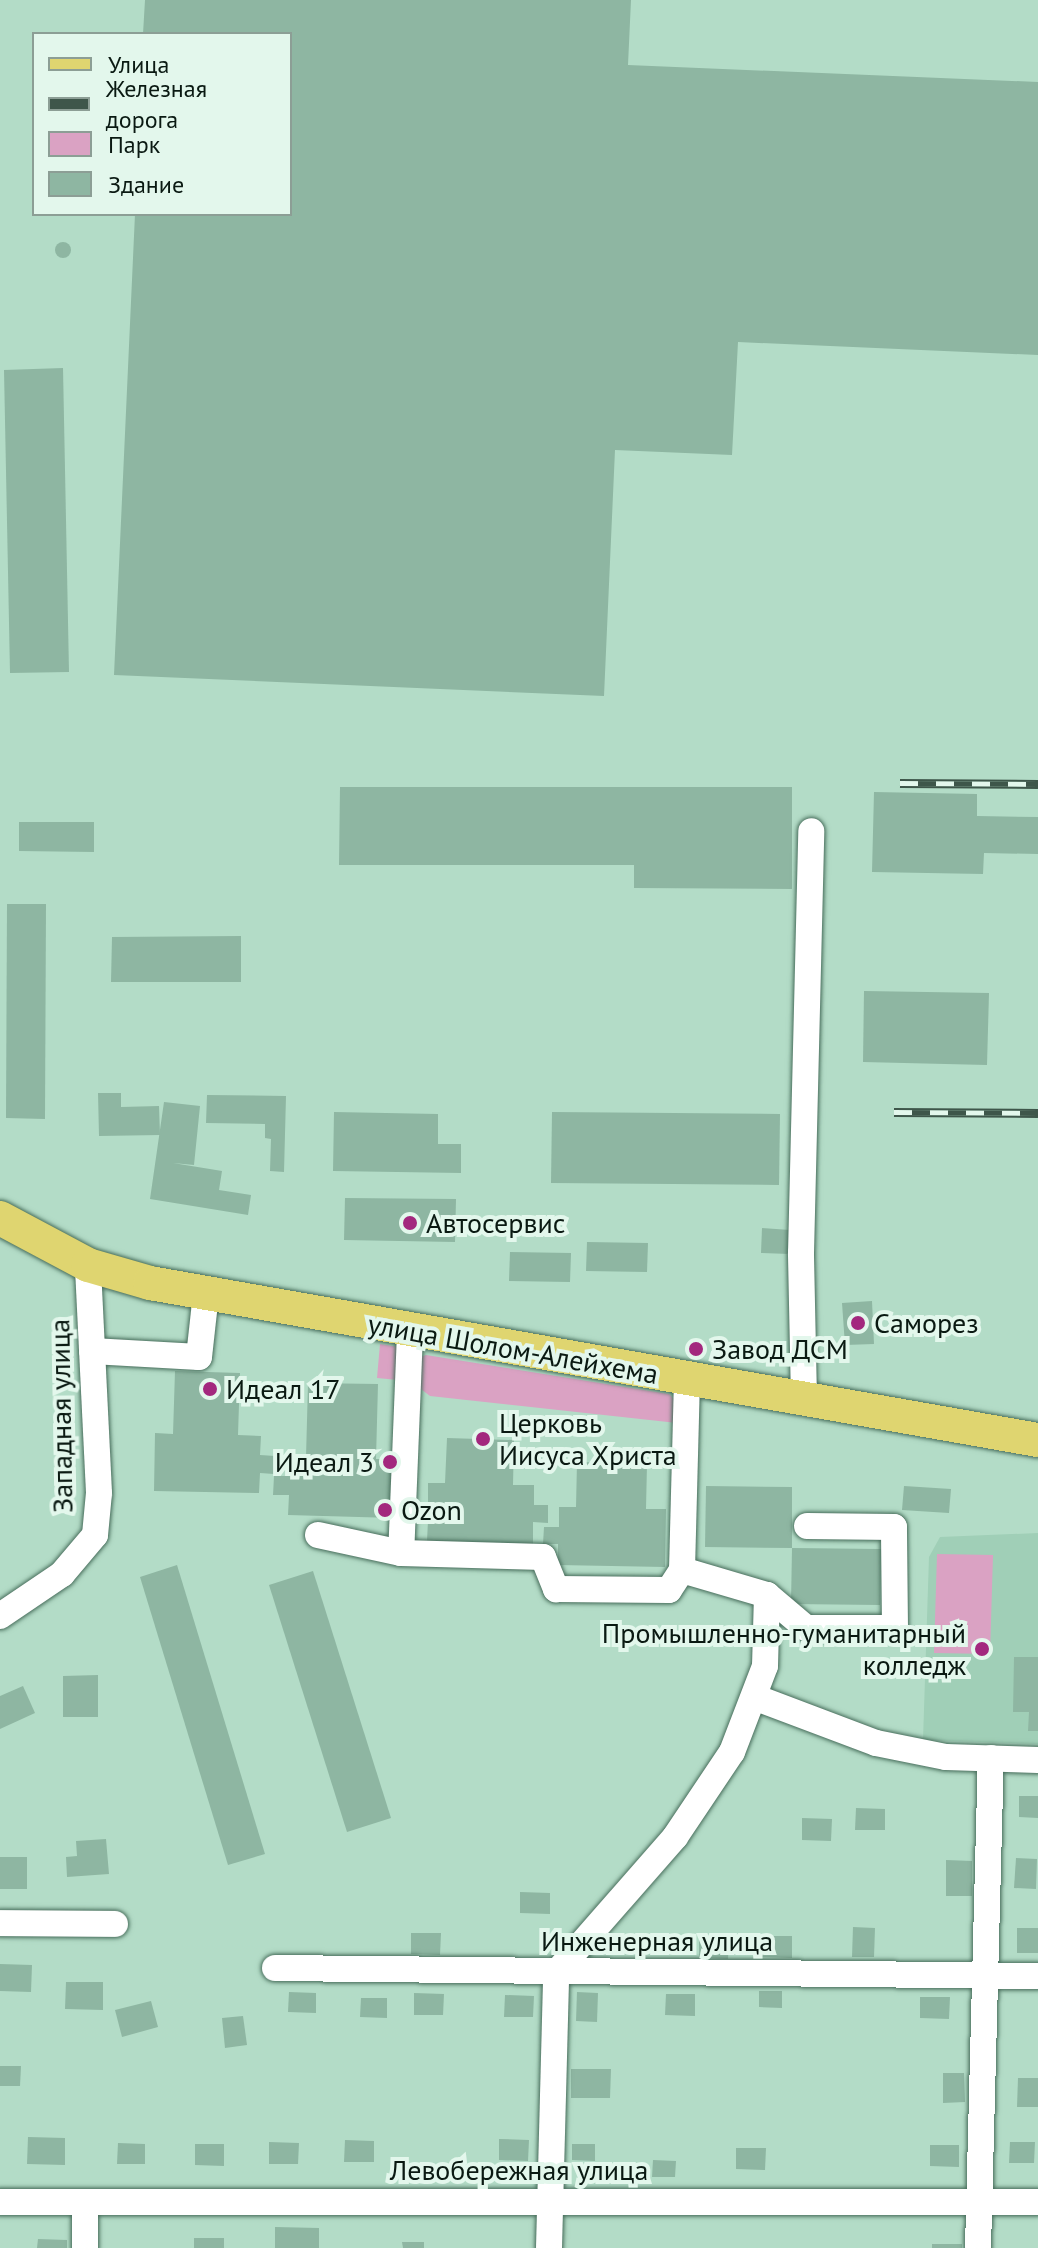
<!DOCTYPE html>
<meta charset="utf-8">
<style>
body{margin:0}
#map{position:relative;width:1038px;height:2248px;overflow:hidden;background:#b3dcc7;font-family:"PT Sans",sans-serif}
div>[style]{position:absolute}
.built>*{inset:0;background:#a0cfb7}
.green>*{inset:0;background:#daa2c3}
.building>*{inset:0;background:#8eb6a2}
.round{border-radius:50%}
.roads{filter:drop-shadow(0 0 2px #476d5b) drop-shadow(0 0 2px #476d5b)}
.minor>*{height:26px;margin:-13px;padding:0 13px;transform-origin:13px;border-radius:13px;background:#fff}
.major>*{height:34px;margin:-17px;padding:0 17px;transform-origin:17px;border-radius:17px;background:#dfd570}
.rail>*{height:9px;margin-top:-4.5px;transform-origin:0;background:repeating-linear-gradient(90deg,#e3f7ec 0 18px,#3e564a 0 36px);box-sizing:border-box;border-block:2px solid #3e564a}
.dots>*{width:22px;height:22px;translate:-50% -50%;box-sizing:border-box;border:4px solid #e3f7ec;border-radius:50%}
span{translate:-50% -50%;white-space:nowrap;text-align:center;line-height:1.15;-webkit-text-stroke:8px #e3f7ec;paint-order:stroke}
.poi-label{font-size:28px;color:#0a1912}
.left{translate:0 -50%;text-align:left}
.right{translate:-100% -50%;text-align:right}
.street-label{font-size:28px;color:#0a1912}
.legend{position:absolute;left:32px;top:32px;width:260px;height:184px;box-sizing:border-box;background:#e3f7ec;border:2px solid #8c9e95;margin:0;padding:10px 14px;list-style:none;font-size:24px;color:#0a1912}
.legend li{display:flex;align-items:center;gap:16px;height:40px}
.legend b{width:40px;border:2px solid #8c9e95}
</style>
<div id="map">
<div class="built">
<div style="clip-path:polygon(1038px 1533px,1038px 1744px,923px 1740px,929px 1557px,940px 1537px)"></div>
</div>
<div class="green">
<div style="clip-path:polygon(380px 1344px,399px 1347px,398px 1380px,377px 1378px)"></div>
<div style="clip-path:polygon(426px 1355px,669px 1394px,678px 1403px,677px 1423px,430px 1396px,413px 1383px,418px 1358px)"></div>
<div style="clip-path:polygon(937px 1554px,993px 1555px,990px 1654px,934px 1653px)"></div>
</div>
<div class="building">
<div style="clip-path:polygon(145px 0,631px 0,628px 65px,1038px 82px,1038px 355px,738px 342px,732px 455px,615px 450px,604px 696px,114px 675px,135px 214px,290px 214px,290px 34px,143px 34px)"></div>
<div class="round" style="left:55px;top:242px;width:16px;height:16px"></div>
<div style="clip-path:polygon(63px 368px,69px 672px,10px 673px,4px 370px)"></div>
<div style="clip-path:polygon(340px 787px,792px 787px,792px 889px,634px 888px,634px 865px,339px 865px)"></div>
<div style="clip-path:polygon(874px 792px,977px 794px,977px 816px,1038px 817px,1038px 854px,984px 853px,983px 874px,872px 872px)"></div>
<div style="clip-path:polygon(19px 822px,94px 822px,94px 852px,19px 851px)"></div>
<div style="clip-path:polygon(7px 904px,46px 904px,45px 1119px,6px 1118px)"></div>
<div style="clip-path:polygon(241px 936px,241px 982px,111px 982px,112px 937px)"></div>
<div style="clip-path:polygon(864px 991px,989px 993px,987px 1065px,863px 1062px)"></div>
<div style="clip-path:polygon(98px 1093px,121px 1093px,121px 1107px,159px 1106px,160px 1135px,99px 1136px)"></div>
<div style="clip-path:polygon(207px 1095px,286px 1096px,284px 1172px,270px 1171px,271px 1139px,265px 1138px,265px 1124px,206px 1123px)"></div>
<div style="clip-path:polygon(164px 1102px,200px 1106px,194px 1165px,173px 1163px,222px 1171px,219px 1190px,251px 1195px,248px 1215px,150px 1199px)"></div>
<div style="clip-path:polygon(334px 1112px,438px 1114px,438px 1144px,461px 1144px,461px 1173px,333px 1171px)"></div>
<div style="clip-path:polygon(552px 1112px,780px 1114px,779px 1185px,551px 1183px)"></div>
<div style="clip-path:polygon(345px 1198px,456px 1199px,455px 1242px,344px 1240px)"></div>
<div style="clip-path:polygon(762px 1228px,790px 1230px,789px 1254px,761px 1253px)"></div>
<div style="clip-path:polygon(587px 1242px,648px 1243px,647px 1272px,586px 1271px)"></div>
<div style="clip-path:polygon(510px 1252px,571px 1253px,570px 1282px,509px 1281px)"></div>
<div style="clip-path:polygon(872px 1301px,874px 1344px,845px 1345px,842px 1303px)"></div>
<div style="clip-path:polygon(175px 1371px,240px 1373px,238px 1435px,261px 1436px,260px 1455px,275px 1456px,274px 1474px,260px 1473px,259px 1493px,154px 1491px,155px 1433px,173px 1434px)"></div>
<div style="clip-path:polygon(308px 1383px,378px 1384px,376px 1459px,395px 1459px,394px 1518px,288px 1515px,289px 1495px,273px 1495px,274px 1476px,289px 1476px,289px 1457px,306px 1457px)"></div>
<div style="clip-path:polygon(447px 1438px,514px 1440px,513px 1485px,534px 1485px,534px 1505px,548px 1505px,548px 1523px,533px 1522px,533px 1544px,427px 1541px,428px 1521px,413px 1521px,414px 1502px,428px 1503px,428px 1483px,445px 1483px)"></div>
<div style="clip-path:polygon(577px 1462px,647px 1464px,646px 1509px,666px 1509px,665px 1567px,558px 1565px,558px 1544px,543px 1544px,544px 1527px,559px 1527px,559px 1507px,576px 1507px)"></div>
<div style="clip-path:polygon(706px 1486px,792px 1487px,792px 1548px,705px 1547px)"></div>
<div style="clip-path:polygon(904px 1486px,951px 1489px,949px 1513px,902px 1510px)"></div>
<div style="clip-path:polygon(792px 1548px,881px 1549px,880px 1605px,791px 1604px)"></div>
<div style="clip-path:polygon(177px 1565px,265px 1854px,228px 1865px,140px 1577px)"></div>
<div style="clip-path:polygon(313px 1571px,391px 1818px,347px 1832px,269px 1585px)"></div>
<div style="clip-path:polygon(1014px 1657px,1038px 1657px,1038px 1731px,1028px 1731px,1029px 1712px,1013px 1712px)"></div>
<div style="clip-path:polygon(98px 1675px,98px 1717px,63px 1717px,63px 1676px)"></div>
<div style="clip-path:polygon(23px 1686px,35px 1713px,0 1729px,0 1696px)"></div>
<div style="clip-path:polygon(1019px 1796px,1038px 1796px,1038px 1818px,1019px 1817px)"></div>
<div style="clip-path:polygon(856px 1808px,885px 1809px,885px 1830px,855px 1830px)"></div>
<div style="clip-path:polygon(802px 1818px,832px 1819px,831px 1841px,802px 1840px)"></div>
<div style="clip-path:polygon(106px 1839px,109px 1874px,67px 1877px,66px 1857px,77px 1856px,76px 1841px)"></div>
<div style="clip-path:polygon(0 1857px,27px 1857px,27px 1889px,0 1889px)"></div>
<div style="clip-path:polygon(1016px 1858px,1037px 1859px,1036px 1889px,1014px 1888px)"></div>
<div style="clip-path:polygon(946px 1860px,972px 1861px,972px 1896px,946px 1896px)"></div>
<div style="clip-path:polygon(520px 1892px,550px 1893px,550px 1914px,520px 1913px)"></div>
<div style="clip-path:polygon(853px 1927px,875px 1928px,874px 1957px,852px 1957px)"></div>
<div style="clip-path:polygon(1017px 1928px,1038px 1928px,1038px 1953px,1017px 1953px)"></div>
<div style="clip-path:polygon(411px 1933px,441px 1933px,440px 1955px,411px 1954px)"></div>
<div style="clip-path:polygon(699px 1936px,729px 1937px,728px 1959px,699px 1958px)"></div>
<div style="clip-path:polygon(763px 1936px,792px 1936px,792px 1958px,762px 1957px)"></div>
<div style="clip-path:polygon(0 1964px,32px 1965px,31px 1992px,0 1991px)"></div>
<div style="clip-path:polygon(66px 1982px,103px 1982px,103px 2010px,65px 2009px)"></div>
<div style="clip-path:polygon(759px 1991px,782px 1991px,782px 2008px,759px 2007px)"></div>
<div style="clip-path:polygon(289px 1992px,316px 1993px,316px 2013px,288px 2012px)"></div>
<div style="clip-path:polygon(577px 1992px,598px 1993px,597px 2022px,576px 2021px)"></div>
<div style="clip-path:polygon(414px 1993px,444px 1994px,443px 2015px,414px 2015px)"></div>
<div style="clip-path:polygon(666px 1994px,695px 1994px,695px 2016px,665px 2015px)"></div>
<div style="clip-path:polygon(505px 1995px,534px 1996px,533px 2017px,504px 2017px)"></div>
<div style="clip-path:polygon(920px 1997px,950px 1997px,949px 2019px,920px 2018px)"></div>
<div style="clip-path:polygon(361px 1998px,387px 1998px,387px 2018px,360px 2017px)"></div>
<div style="clip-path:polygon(151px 2001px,158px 2027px,122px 2037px,115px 2010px)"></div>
<div style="clip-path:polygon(243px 2016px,247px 2045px,225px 2048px,222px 2018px)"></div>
<div style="clip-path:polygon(0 2066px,21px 2066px,20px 2086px,0 2086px)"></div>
<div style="clip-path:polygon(571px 2069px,611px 2069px,610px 2098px,571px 2098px)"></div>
<div style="clip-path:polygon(943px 2073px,964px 2073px,965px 2102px,943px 2103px)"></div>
<div style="clip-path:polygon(1018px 2078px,1038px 2078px,1038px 2107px,1017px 2107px)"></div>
<div style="clip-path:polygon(28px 2137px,65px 2138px,65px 2165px,27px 2164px)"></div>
<div style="clip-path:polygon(499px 2139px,529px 2140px,528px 2161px,499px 2160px)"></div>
<div style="clip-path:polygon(345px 2140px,374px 2141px,374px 2162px,344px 2162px)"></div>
<div style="clip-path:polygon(269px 2142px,299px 2143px,298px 2164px,269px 2164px)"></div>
<div style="clip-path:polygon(1010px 2142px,1035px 2142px,1034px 2163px,1009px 2163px)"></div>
<div style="clip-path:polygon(118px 2143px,145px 2144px,145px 2164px,117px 2164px)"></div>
<div style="clip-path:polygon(195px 2144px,224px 2144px,224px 2166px,195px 2165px)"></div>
<div style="clip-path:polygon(572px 2144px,595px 2144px,595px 2161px,572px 2160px)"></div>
<div style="clip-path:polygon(930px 2145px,959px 2145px,959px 2167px,930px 2166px)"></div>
<div style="clip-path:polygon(736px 2148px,766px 2148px,765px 2170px,736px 2169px)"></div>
<div style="clip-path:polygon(653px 2160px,676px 2161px,675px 2177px,652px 2177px)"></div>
<div style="clip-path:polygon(275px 2227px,319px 2228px,319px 2248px,275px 2248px)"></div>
<div style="clip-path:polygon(194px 2238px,224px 2238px,224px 2248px,194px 2248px)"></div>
<div style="clip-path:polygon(38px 2239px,67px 2240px,67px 2248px,37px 2248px)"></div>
<div style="clip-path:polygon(402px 2242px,424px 2242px,424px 2248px,403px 2248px)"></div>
<div style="clip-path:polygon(932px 2244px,962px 2244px,962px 2248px,932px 2248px)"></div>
</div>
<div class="roads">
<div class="minor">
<div style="left:410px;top:1333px;width:220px;rotate:92.3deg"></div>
<div style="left:401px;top:1553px;width:142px;rotate:1.6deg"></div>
<div style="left:543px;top:1557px;width:35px;rotate:68deg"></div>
<div style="left:556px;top:1589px;width:113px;rotate:0.5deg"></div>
<div style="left:669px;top:1590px;width:24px;rotate:-57deg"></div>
<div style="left:682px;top:1570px;width:191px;rotate:-88.5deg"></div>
<div style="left:92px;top:1351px;width:107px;rotate:3.2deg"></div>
<div style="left:199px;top:1357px;width:63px;rotate:-83.7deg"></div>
<div style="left:804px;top:1399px;width:146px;rotate:-91.2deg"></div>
<div style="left:801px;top:1253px;width:422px;rotate:-88.6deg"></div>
<div style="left:318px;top:1535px;width:85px;rotate:12.2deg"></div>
<div style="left:682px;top:1570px;width:89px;rotate:16.4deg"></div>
<div style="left:767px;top:1595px;width:51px;rotate:40.2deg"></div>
<div style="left:806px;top:1628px;width:89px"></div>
<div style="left:895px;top:1628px;width:101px;rotate:-90.6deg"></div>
<div style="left:894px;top:1527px;width:87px;rotate:-179.3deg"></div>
<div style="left:0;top:1616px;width:75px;rotate:-34.1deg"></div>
<div style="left:62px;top:1574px;width:51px;rotate:-49.8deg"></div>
<div style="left:95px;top:1535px;width:42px;rotate:-84.6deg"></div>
<div style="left:99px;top:1493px;width:228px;rotate:-92.8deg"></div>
<div style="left:754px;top:1697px;width:130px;rotate:20.7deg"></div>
<div style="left:876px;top:1743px;width:71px;rotate:11.3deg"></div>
<div style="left:946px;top:1757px;width:92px;rotate:1.9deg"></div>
<div style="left:0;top:1923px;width:115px;rotate:0.5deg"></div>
<div style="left:275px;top:1968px;width:763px;rotate:0.6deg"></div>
<div style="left:0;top:2202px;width:1038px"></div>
<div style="left:85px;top:2248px;width:46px;rotate:-90deg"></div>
<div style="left:549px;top:2248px;width:275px;rotate:-88.5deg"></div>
<div style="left:556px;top:1973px;width:181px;rotate:-48.8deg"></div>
<div style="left:675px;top:1837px;width:102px;rotate:-56.2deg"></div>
<div style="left:732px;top:1752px;width:92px;rotate:-69deg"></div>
<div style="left:765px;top:1666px;width:71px;rotate:-88.4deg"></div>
<div style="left:978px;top:2248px;width:490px;rotate:-88.5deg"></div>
</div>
<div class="major">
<div style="left:0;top:1218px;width:100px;rotate:28.1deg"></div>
<div style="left:88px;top:1265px;width:65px;rotate:16.2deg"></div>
<div style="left:150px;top:1283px;width:902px;rotate:10.03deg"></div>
</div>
</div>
<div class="rail">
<div style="left:900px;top:783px;width:138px;rotate:0.4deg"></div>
<div style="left:894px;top:1112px;width:144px;rotate:0.4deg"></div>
</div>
<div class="dots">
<div style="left:410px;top:1223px;background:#a3287e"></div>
<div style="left:858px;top:1323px;background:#a3287e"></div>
<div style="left:696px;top:1349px;background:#a3287e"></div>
<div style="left:210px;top:1389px;background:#a3287e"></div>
<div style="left:483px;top:1439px;background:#a3287e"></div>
<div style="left:390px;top:1462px;background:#a3287e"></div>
<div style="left:385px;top:1510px;background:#a3287e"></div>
<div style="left:982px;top:1649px;background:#a3287e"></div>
</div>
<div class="poi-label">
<span class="left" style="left:426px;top:1223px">Автосервис</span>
<span class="left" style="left:874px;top:1323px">Саморез</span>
<span class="left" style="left:712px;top:1349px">Завод ДСМ</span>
<span class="left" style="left:226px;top:1389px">Идеал 17</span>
<span class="left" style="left:499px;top:1439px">Церковь<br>Иисуса Христа</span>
<span class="right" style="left:374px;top:1462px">Идеал 3</span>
<span class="left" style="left:401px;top:1510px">Ozon</span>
<span class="right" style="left:966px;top:1649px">Промышленно-гуманитарный<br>колледж</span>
</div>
<div class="street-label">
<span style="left:513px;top:1349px;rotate:10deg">улица Шолом-Алейхема</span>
<span style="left:61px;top:1416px;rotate:-91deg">Западная улица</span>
<span style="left:657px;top:1941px">Инженерная улица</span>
<span style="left:519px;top:2170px">Левобережная улица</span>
</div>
<ul class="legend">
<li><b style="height:10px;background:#dfd570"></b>Улица</li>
<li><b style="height:10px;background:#3e564a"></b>Железная дорога</li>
<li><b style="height:22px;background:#daa2c3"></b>Парк</li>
<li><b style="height:22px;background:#8eb6a2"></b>Здание</li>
</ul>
</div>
